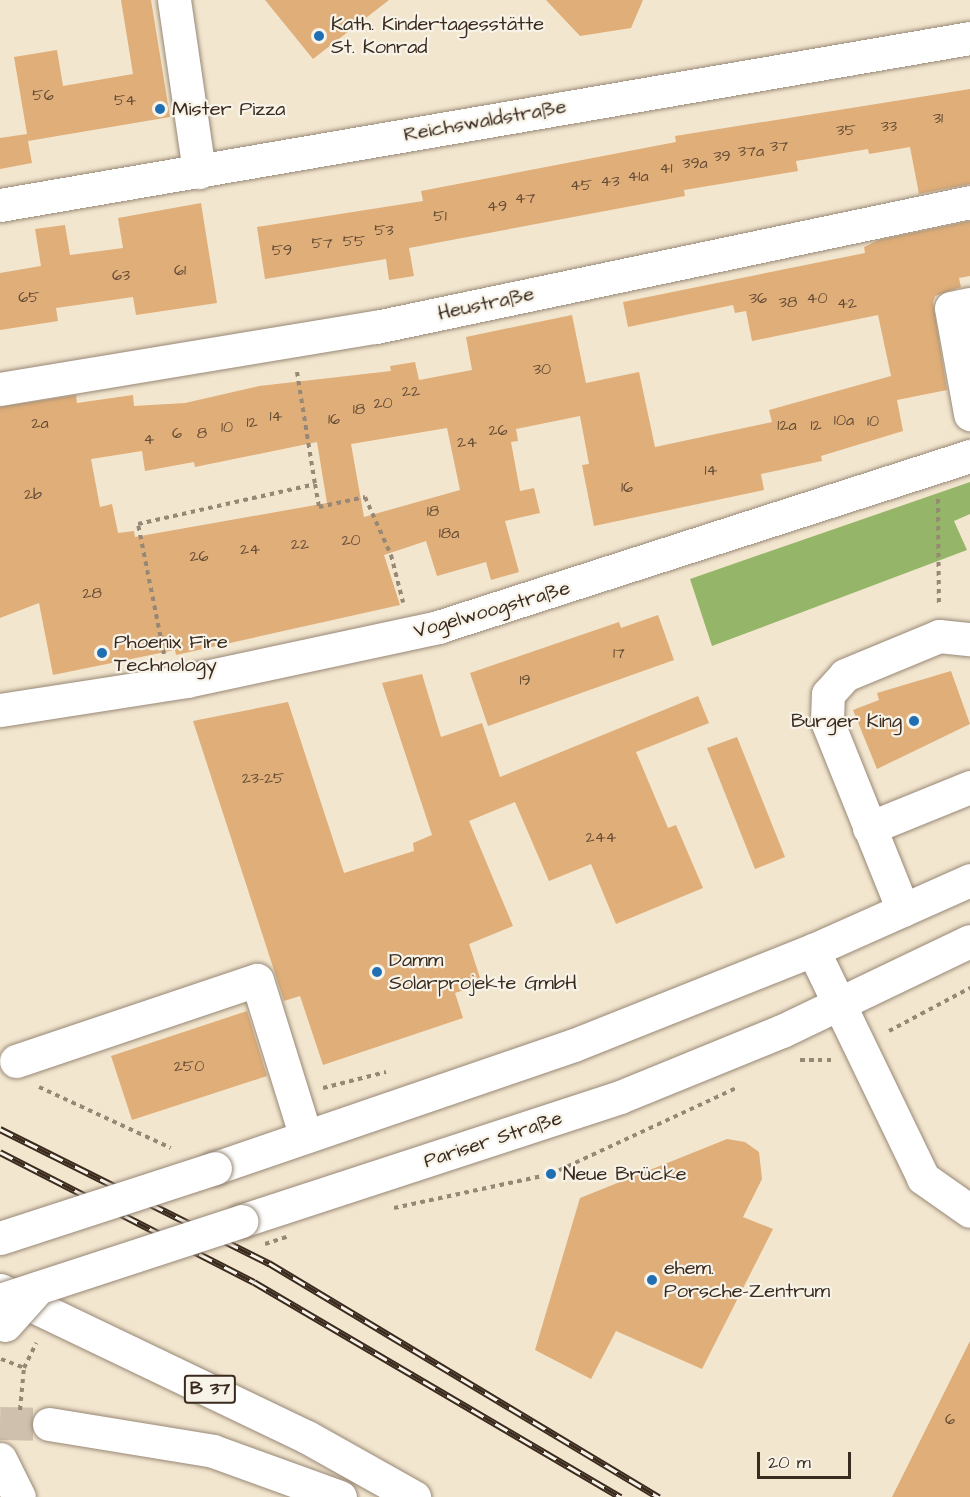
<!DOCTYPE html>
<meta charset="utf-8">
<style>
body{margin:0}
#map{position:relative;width:970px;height:1497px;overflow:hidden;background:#f3e6cf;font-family:"Architects Daughter",sans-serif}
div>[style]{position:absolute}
.forest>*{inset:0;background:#95b568}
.building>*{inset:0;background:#dfae79}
.major-tunnel>*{height:33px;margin-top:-16.5px;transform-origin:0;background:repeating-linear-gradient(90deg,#cec0ac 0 33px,transparent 0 49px)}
.path>*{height:4px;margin-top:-2px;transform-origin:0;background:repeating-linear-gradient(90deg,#978876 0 4.5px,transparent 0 9px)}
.roads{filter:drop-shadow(0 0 2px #978876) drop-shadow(0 0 2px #978876)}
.minor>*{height:33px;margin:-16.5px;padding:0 16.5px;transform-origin:16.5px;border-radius:16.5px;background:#fff}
.major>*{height:33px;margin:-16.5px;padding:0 16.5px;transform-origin:16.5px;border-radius:16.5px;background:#fff}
.rail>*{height:7px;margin-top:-3.5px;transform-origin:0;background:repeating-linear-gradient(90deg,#f7f3e8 0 14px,#3b2a1e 0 28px);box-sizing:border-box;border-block:2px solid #3b2a1e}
.path-bridge>*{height:4px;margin-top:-2px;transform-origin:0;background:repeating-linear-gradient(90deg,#978876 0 4.5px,transparent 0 9px)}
.bridges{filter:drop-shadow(0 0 2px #978876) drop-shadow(0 0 2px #978876)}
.major-bridge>*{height:33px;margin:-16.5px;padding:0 16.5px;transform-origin:16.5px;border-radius:16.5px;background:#fff}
.dots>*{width:16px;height:16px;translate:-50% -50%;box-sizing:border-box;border:3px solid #f7f3e8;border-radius:50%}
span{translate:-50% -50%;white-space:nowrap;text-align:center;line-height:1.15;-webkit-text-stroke:4.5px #f7f3e8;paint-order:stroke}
.number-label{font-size:16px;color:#644b35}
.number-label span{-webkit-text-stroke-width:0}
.shield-label span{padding:2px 4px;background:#f7f3e8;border:2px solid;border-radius:4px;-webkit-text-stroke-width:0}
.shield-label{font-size:18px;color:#3b2a1e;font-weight:700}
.poi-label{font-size:20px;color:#3b2a1e}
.left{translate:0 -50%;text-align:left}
.right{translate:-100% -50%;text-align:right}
.street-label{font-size:20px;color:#3b2a1e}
.scale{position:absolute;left:757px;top:1452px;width:94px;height:27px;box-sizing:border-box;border:3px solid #3b2a1e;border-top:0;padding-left:8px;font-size:18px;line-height:21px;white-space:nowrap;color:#3b2a1e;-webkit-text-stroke:4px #f7f3e8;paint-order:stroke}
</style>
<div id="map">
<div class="forest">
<div style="clip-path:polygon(970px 482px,970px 514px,954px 521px,967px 550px,712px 646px,690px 579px)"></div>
</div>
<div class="building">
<div style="clip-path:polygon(121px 0,151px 0,170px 117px,28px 141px,32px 163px,0 169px,0 138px,27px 134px,14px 57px,57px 50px,63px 86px,133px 74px)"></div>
<div style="clip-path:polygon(265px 0,389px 0,313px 59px)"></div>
<div style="clip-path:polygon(546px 0,643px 0,631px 28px,580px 36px)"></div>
<div style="clip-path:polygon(970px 89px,970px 184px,919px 194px,910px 147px,869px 154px,868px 149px,796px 161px,798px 171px,684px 190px,685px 196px,409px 248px,414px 276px,389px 280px,386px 259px,265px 279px,257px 227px,423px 201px,421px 191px,676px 142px,675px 136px)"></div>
<div style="clip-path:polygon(201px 203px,217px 303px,136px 315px,133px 297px,56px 308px,58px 321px,0 330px,0 273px,41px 266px,35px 229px,65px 225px,70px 255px,123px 248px,118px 218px)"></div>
<div style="clip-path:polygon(evenodd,970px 221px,970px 276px,959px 278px,961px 287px,935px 296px,933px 302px,947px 390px,897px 400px,903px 431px,821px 456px,822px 461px,761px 474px,764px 490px,594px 526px,582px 465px,589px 464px,580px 416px,516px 429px,518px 441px,511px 442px,520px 491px,534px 488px,540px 513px,505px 521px,519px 572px,491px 580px,486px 562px,437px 576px,426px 541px,384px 555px,400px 605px,176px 655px,175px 650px,53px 675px,39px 603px,0 618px,0 407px,76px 395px,77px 403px,133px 395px,134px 406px,185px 403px,259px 386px,391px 371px,390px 366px,415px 362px,419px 380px,472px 370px,466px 337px,572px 315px,586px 383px,639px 372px,655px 447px,772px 422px,769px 410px,891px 376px,878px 315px,752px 341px,746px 311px,735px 313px,733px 305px,628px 327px,623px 302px,865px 253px,864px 247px,879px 240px,970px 221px,447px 428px,460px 490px,364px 517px,351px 444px,447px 428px,970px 221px,317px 442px,327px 503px,135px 537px,134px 531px,118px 533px,112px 504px,100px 507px,91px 459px,142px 451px,145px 471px,194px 462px,195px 467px,317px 442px)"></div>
<div style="clip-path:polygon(658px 615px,674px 660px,488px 726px,470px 673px,619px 622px,621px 628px)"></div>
<div style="clip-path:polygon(951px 671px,970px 724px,877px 769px,853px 710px,879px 700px,877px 693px)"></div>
<div style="clip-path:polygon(422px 674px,441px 737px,482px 723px,500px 777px,698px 696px,709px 723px,636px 752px,668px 828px,676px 825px,703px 888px,616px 924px,591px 864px,549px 881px,515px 802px,469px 821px,513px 926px,469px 944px,482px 984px,455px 993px,463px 1018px,323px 1065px,300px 996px,284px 1001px,193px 721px,288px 702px,344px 873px,414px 851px,413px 843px,432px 835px,382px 683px)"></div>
<div style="clip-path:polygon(737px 737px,785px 857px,755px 869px,707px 748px)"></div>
<div style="clip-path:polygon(247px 1011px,267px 1076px,132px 1120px,111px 1056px)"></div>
<div style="clip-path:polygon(727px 1139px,745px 1142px,759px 1152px,762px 1179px,743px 1217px,773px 1229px,702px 1369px,616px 1331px,591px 1379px,535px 1350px,580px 1198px)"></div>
<div style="clip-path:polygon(970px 1341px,970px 1497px,892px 1497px)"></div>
</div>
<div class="major-tunnel">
<div style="left:0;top:1423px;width:49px;rotate:1.2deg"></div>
</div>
<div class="path">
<div style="left:297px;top:372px;width:113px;rotate:80.9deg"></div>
<div style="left:938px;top:499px;width:106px;rotate:89.5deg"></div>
<div style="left:164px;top:654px;width:133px;rotate:-101.3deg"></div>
<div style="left:138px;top:524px;width:181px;rotate:-12.7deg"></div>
<div style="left:315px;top:484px;width:23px;rotate:80deg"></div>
<div style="left:319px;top:507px;width:47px;rotate:-12.3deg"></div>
<div style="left:365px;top:497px;width:64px;rotate:65.9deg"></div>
<div style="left:391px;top:555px;width:49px;rotate:75.7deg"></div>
<div style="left:889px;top:1031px;width:92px;rotate:-28deg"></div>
<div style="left:800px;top:1060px;width:31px"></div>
<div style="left:39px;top:1087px;width:145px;rotate:24.8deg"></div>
<div style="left:323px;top:1088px;width:65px;rotate:-14.3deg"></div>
<div style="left:394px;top:1208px;width:161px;rotate:-12.2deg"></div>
<div style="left:551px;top:1174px;width:206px;rotate:-24.9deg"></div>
<div style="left:1px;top:1359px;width:25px;rotate:21deg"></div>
<div style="left:20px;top:1410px;width:42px;rotate:-84.6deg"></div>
<div style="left:24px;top:1368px;width:28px;rotate:-64deg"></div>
</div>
<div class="roads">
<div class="minor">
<div style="left:174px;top:0;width:174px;rotate:81.7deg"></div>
<div style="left:0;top:205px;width:984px;rotate:-9.77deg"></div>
<div style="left:970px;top:304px;width:19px;rotate:168deg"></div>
<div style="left:951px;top:308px;width:108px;rotate:79.8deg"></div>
<div style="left:0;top:389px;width:381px;rotate:-9.4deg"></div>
<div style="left:376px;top:327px;width:607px;rotate:-11.88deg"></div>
<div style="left:0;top:710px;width:189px;rotate:-8.8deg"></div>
<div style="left:187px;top:681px;width:257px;rotate:-12.1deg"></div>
<div style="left:438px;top:627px;width:559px;rotate:-17.82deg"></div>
<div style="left:869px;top:828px;width:109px;rotate:-22.1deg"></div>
<div style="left:903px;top:910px;width:204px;rotate:-111.9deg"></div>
<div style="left:827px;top:721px;width:27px;rotate:-88deg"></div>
<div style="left:828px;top:694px;width:25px;rotate:-48deg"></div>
<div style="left:845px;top:675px;width:102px;rotate:-22.5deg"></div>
<div style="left:939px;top:636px;width:31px;rotate:6deg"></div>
<div style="left:813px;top:950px;width:253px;rotate:64.2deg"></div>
<div style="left:923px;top:1178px;width:57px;rotate:35.1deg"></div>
<div style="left:16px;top:1061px;width:254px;rotate:-18.6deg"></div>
<div style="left:257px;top:980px;width:164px;rotate:72.7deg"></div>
<div style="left:0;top:1459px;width:42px;rotate:63.4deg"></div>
</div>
<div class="major">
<div style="left:215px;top:1168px;width:379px;rotate:-18.9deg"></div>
<div style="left:574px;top:1045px;width:257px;rotate:-21.7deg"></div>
<div style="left:813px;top:950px;width:172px;rotate:-24deg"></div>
<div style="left:241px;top:1221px;width:399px;rotate:-18.1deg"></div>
<div style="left:620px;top:1097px;width:175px;rotate:-22.2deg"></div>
<div style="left:782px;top:1031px;width:208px;rotate:-25.6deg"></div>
<div style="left:0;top:1290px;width:340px;rotate:25.6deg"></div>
<div style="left:307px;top:1437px;width:123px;rotate:29.3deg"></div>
<div style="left:49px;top:1424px;width:166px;rotate:9.3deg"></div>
<div style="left:213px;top:1451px;width:135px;rotate:19.9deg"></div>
</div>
</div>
<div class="rail">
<div style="left:0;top:1129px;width:301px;rotate:26.5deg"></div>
<div style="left:269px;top:1263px;width:455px;rotate:31deg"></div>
<div style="left:0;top:1152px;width:285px;rotate:27.1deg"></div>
<div style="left:254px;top:1282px;width:425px;rotate:30.4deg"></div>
</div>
<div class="path-bridge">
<div style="left:265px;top:1244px;width:26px;rotate:-18deg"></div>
</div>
<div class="bridges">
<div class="major-bridge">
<div style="left:0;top:1238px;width:226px;rotate:-18deg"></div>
<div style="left:0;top:1300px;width:254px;rotate:-18.1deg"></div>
<div style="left:5px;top:1325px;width:50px;rotate:-48.3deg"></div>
</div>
</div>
<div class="dots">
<div style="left:319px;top:36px;background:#1f6fb2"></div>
<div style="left:160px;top:109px;background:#1f6fb2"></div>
<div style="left:102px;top:653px;background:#1f6fb2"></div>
<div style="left:914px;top:721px;background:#1f6fb2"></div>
<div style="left:377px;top:972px;background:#1f6fb2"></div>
<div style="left:551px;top:1174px;background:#1f6fb2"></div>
<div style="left:652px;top:1280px;background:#1f6fb2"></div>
</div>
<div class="number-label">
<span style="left:43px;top:95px">56</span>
<span style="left:125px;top:100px">54</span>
<span style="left:938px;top:118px">31</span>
<span style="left:889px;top:126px">33</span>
<span style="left:846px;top:130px">35</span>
<span style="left:779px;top:146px">37</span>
<span style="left:751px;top:151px">37a</span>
<span style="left:722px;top:156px">39</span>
<span style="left:695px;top:163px">39a</span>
<span style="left:666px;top:168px">41</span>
<span style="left:638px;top:176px">41a</span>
<span style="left:610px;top:181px">43</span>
<span style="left:581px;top:185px">45</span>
<span style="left:525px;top:198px">47</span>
<span style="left:497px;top:206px">49</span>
<span style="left:440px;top:216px">51</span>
<span style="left:384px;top:230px">53</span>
<span style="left:354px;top:241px">55</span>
<span style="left:322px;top:243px">57</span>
<span style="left:282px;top:250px">59</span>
<span style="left:180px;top:270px">61</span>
<span style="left:121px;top:275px">63</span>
<span style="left:29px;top:297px">65</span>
<span style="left:758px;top:298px">36</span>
<span style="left:817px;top:298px">40</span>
<span style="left:788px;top:302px">38</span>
<span style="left:847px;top:303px">42</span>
<span style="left:542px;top:369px">30</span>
<span style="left:411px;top:391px">22</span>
<span style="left:383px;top:403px">20</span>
<span style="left:359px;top:409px">18</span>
<span style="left:276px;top:416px">14</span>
<span style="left:334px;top:419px">16</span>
<span style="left:844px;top:420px">10a</span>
<span style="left:873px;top:421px">10</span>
<span style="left:252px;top:422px">12</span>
<span style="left:40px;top:423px">2a</span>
<span style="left:787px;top:425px">12a</span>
<span style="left:816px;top:425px">12</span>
<span style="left:227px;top:427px">10</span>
<span style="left:498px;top:430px">26</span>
<span style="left:177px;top:433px">6</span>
<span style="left:202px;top:433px">8</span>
<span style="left:149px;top:439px">4</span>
<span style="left:467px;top:442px">24</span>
<span style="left:711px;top:470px">14</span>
<span style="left:627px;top:487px">16</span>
<span style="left:33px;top:494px">2b</span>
<span style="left:433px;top:511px">18</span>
<span style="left:449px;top:533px">18a</span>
<span style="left:351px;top:540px">20</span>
<span style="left:300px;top:544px">22</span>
<span style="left:250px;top:549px">24</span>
<span style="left:199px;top:556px">26</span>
<span style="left:92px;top:593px">28</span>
<span style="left:619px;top:653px">17</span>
<span style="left:525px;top:680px">19</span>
<span style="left:263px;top:778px">23-25</span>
<span style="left:601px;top:837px">244</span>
<span style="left:189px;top:1066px">250</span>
<span style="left:950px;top:1419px">6</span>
</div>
<div class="shield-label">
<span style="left:210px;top:1389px">B 37</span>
</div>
<div class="poi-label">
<span class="left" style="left:331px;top:36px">Kath. Kindertagesstätte<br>St. Konrad</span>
<span class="left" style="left:172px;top:109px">Mister Pizza</span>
<span class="left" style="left:114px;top:654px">Phoenix Fire<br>Technology</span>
<span class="right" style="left:902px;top:721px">Burger King</span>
<span class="left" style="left:389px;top:972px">Damm<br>Solarprojekte GmbH</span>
<span class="left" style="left:563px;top:1174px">Neue Brücke</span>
<span class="left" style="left:664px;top:1280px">ehem.<br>Porsche-Zentrum</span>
</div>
<div class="street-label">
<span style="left:485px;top:121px;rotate:-10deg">Reichswaldstraße</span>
<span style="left:486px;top:304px;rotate:-12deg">Heustraße</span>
<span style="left:492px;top:610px;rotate:-16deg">Vogelwoogstraße</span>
<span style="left:493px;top:1140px;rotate:-18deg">Pariser Straße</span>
</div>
<div class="scale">20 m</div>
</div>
